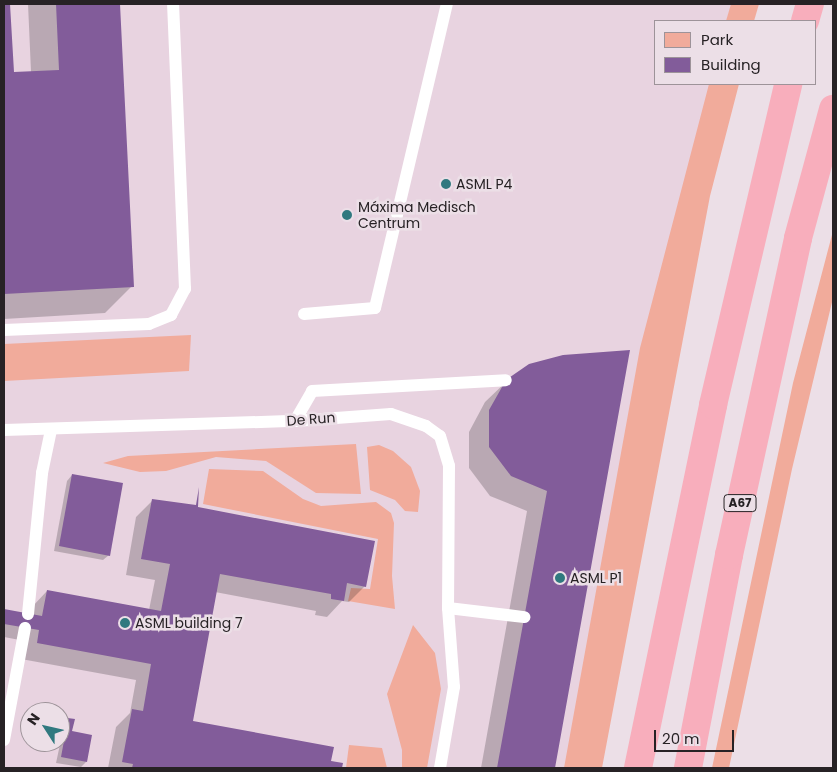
<!DOCTYPE html>
<meta charset="utf-8">
<style>
body{margin:0}
#map{position:relative;width:837px;height:772px;overflow:hidden;background:#ecdfe7;font-family:Poppins,sans-serif}
div>[style]{position:absolute}
.built>*{inset:0;background:#e8d3e0}
.green>*{inset:0;background:#f1ab9b}
.shadow>*{inset:0;background:#0003}
.building>*{inset:0;background:#825c9a}
.service>*{height:12px;margin:-6px;padding:0 6px;transform-origin:6px;border-radius:6px;background:#fff}
.motorway>*{height:28px;margin:-14px;padding:0 14px;transform-origin:14px;border-radius:14px;background:#f8aebc}
.dots>*{width:14px;height:14px;translate:-50% -50%;box-sizing:border-box;border:2px solid #ecdfe7;border-radius:50%}
span{translate:-50% -50%;white-space:nowrap;text-align:center;line-height:1.15;-webkit-text-stroke:5px #ecdfe7;paint-order:stroke}
.shield-label span{padding:1px 4px;background:#ecdfe7;border:1px solid;border-radius:4px;-webkit-text-stroke-width:0}
.shield-label{font-size:12px;color:#272225;font-weight:700}
.poi-label{font-size:14px;color:#272225}
.left{translate:0 -50%;text-align:left}
.street-label{font-size:14px;color:#272225}
.frame{position:absolute;inset:0;border:5px solid #272225;pointer-events:none}
.legend{position:absolute;left:654px;top:20px;width:162px;height:65px;box-sizing:border-box;background:#ecdfe7;border:1px solid #9d9399;margin:0;padding:6px 9px;list-style:none;font-size:15px;color:#272225}
.legend li{display:flex;align-items:center;gap:10px;height:25px}
.legend b{width:25px;border:1px solid #9d9399}
.north{position:absolute;left:20px;top:702px;width:50px;height:50px;box-sizing:border-box;background:#ecdfe7;border:1px solid #9d9399;border-radius:50%;rotate:305deg;font-size:14px;font-weight:700;line-height:20px;text-align:center;color:#272225}
.north::after{content:'';display:block;margin:auto;width:18px;height:22px;background:#30797f;clip-path:polygon(50% 0,100% 100%,50% 72%,0 100%)}
.scale{position:absolute;left:654px;top:730px;width:80px;height:22px;box-sizing:border-box;border:2px solid #272225;border-top:0;padding-left:6px;font-size:15px;line-height:18px;white-space:nowrap;color:#272225;-webkit-text-stroke:4px #ecdfe7;paint-order:stroke}
</style>
<div id="map">
<div class="built">
<div style="clip-path:polygon(evenodd,4px 4px,742px 4px,738px 21px,656px 21px,656px 84px,723px 84px,577px 768px,4px 768px,4px 4px,30px 712px,60px 712px,60px 742px,30px 742px,30px 712px)"></div>
</div>
<div class="green">
<div style="clip-path:polygon(731px 4px,759px 4px,754px 21px,726px 21px)"></div>
<div style="clip-path:polygon(709px 84px,739px 84px,710px 196px,602px 768px,564px 768px,640px 348px)"></div>
<div style="clip-path:polygon(833px 231px,833px 298px,792px 469px,729px 768px,712px 768px,793px 383px)"></div>
<div style="clip-path:polygon(191px 335px,189px 371px,4px 381px,4px 344px)"></div>
<div style="clip-path:polygon(356px 444px,361px 494px,316px 493px,266px 461px,216px 457px,166px 471px,140px 472px,103px 463px,128px 456px)"></div>
<div style="clip-path:polygon(379px 445px,393px 451px,411px 467px,420px 491px,418px 512px,405px 511px,395px 500px,370px 490px,367px 447px)"></div>
<div style="clip-path:polygon(209px 469px,263px 471px,303px 499px,321px 506px,376px 502px,391px 513px,394px 523px,392px 576px,395px 609px,348px 601px,351px 588px,370px 589px,378px 539px,203px 504px)"></div>
<div style="clip-path:polygon(413px 625px,435px 653px,441px 689px,427px 768px,402px 768px,402px 750px,387px 694px)"></div>
<div style="clip-path:polygon(349px 745px,382px 748px,387px 768px,346px 768px)"></div>
</div>
<div class="shadow">
<div style="clip-path:polygon(evenodd,4px 4px,119px 4px,132px 286px,105px 313px,4px 319px,4px 4px,28px 4px,31px 72px,12px 73px,9px 5px,28px 4px)"></div>
<div style="clip-path:polygon(628px 352px,553px 768px,481px 768px,527px 511px,490px 496px,469px 468px,469px 432px,485px 402px,507px 381px)"></div>
<div style="clip-path:polygon(72px 475px,109px 555px,103px 560px,54px 551px,67px 481px)"></div>
<div style="clip-path:polygon(153px 500px,365px 586px,349px 602px,342px 601px,327px 617px,315px 615px,316px 611px,215px 592px,191px 722px,341px 764px,340px 768px,108px 768px,116px 727px,130px 713px,136px 680px,21px 659px,25px 641px,4px 637px,4px 610px,29px 615px,31px 608px,47px 591px,149px 610px,155px 580px,126px 575px,136px 517px)"></div>
<div style="clip-path:polygon(60px 718px,86px 762px,81px 767px,56px 763px,62px 735px)"></div>
</div>
<div class="building">
<div style="clip-path:polygon(4px 4px,10px 4px,14px 72px,59px 70px,56px 4px,120px 4px,134px 287px,4px 294px)"></div>
<div style="clip-path:polygon(630px 350px,555px 768px,497px 768px,547px 491px,511px 476px,489px 447px,489px 410px,506px 380px,529px 364px,563px 355px)"></div>
<div style="clip-path:polygon(72px 474px,123px 483px,110px 556px,59px 546px)"></div>
<div style="clip-path:polygon(199px 487px,198px 507px,375px 541px,366px 587px,347px 583px,344px 601px,331px 599px,331px 594px,220px 574px,193px 721px,334px 747px,331px 761px,343px 763px,342px 768px,132px 768px,133px 764px,122px 762px,132px 709px,143px 711px,151px 664px,37px 643px,39px 630px,4px 624px,4px 609px,42px 616px,47px 590px,161px 611px,170px 564px,141px 559px,152px 499px,196px 505px)"></div>
<div style="clip-path:polygon(60px 717px,75px 719px,72px 731px,92px 735px,87px 762px,61px 757px,66px 730px,60px 729px)"></div>
</div>
<div class="service">
<div style="left:304px;top:314px;width:71px;rotate:-4.8deg"></div>
<div style="left:375px;top:308px;width:312px;rotate:-76.7deg"></div>
<div style="left:4px;top:330px;width:145px;rotate:-2.4deg"></div>
<div style="left:149px;top:324px;width:24px;rotate:-22deg"></div>
<div style="left:171px;top:315px;width:30px;rotate:-62deg"></div>
<div style="left:185px;top:289px;width:285px;rotate:-92.4deg"></div>
<div style="left:295px;top:421px;width:34px;rotate:-60deg"></div>
<div style="left:312px;top:391px;width:194px;rotate:-3.2deg"></div>
<div style="left:4px;top:430px;width:291px;rotate:-1.8deg"></div>
<div style="left:295px;top:421px;width:96px;rotate:-4.2deg"></div>
<div style="left:391px;top:414px;width:37px;rotate:19deg"></div>
<div style="left:426px;top:426px;width:17px;rotate:36deg"></div>
<div style="left:440px;top:436px;width:31px;rotate:73deg"></div>
<div style="left:449px;top:466px;width:142px;rotate:90.4deg"></div>
<div style="left:448px;top:608px;width:79px;rotate:85.7deg"></div>
<div style="left:454px;top:687px;width:82px;rotate:99.8deg"></div>
<div style="left:448px;top:608px;width:77px;rotate:6.8deg"></div>
<div style="left:28px;top:614px;width:142px;rotate:-84.3deg"></div>
<div style="left:42px;top:473px;width:44px;rotate:-78.2deg"></div>
<div style="left:4px;top:740px;width:114px;rotate:-79.4deg"></div>
</div>
<div class="motorway">
<div style="left:805px;top:21px;width:18px;rotate:-74deg"></div>
<div style="left:638px;top:768px;width:371px;rotate:-78.3deg"></div>
<div style="left:713px;top:405px;width:330px;rotate:-76.8deg"></div>
<div style="left:688px;top:768px;width:217px;rotate:-79.1deg"></div>
<div style="left:729px;top:555px;width:324px;rotate:-77.7deg"></div>
<div style="left:798px;top:238px;width:134px;rotate:-74.8deg"></div>
</div>
<div class="dots">
<div style="left:446px;top:184px;background:#30797f"></div>
<div style="left:347px;top:215px;background:#30797f"></div>
<div style="left:560px;top:578px;background:#30797f"></div>
<div style="left:125px;top:623px;background:#30797f"></div>
</div>
<div class="shield-label">
<span style="left:740px;top:503px">A67</span>
</div>
<div class="poi-label">
<span class="left" style="left:456px;top:184px">ASML P4</span>
<span class="left" style="left:358px;top:215px">Máxima Medisch<br>Centrum</span>
<span class="left" style="left:570px;top:578px">ASML P1</span>
<span class="left" style="left:135px;top:623px">ASML building 7</span>
</div>
<div class="street-label">
<span style="left:311px;top:419px;rotate:-4deg">De Run</span>
</div>
<div class="frame"></div>
<ul class="legend">
<li><b style="height:14px;background:#f1ab9b"></b>Park</li>
<li><b style="height:14px;background:#825c9a"></b>Building</li>
</ul>
<div class="north">N</div>
<div class="scale">20 m</div>
</div>
